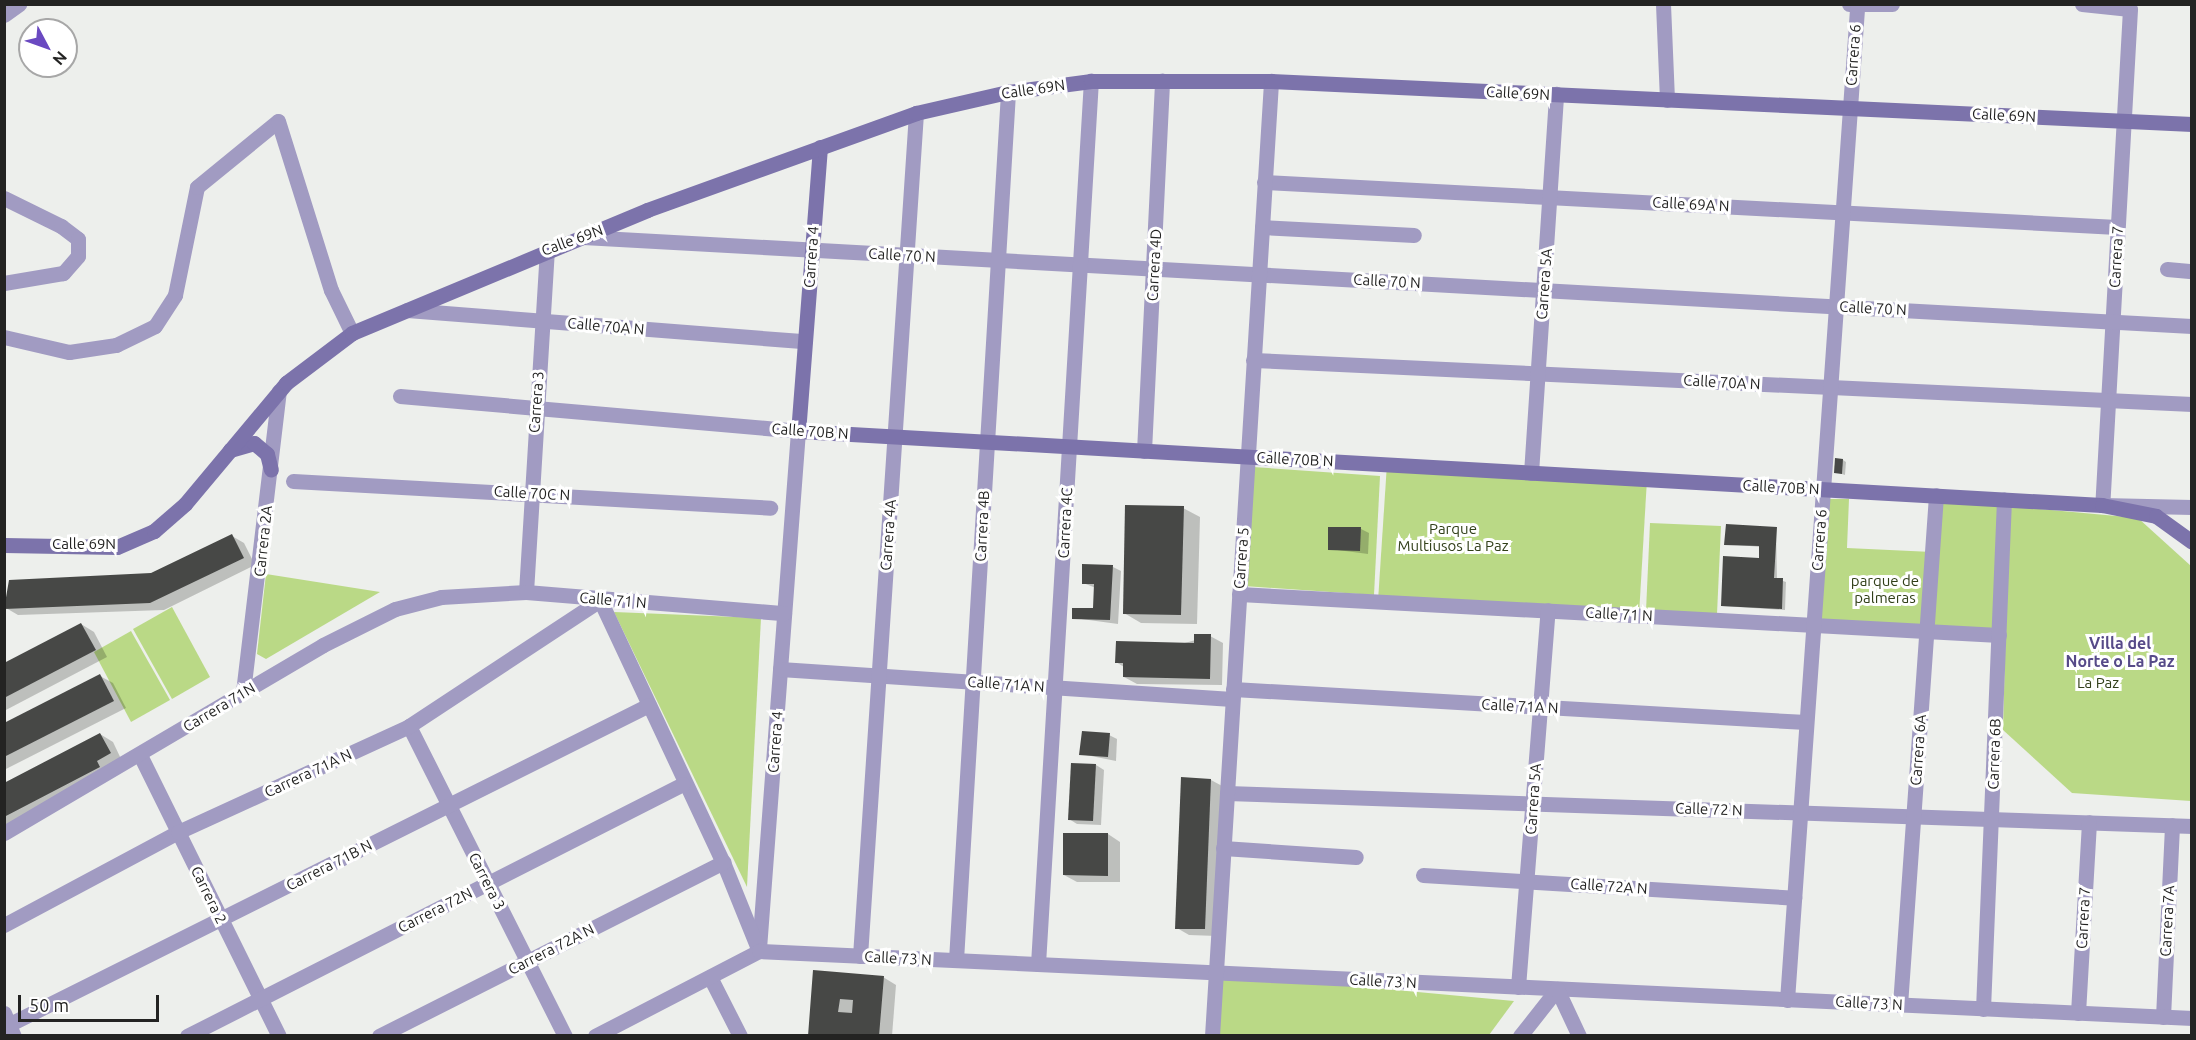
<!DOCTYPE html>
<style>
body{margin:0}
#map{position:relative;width:2196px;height:1040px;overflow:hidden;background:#edefec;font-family:Ubuntu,sans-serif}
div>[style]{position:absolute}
.green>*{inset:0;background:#bad986}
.shadow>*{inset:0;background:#0003}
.building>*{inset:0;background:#474846}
.street>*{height:15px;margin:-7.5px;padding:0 7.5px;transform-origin:7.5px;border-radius:7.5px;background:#a19bc2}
.secondary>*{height:15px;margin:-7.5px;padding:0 7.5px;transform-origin:7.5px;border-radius:7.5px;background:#7c73ab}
span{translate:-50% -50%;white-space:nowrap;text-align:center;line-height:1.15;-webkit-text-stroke:6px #fff;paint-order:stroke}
.street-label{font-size:15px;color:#232322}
.park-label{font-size:15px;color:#313f19}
.neighbourhood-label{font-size:16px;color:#564a88;font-weight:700}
.frame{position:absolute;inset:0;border:6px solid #232322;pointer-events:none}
.north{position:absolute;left:18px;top:18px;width:60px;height:60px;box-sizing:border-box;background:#fff;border:2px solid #a7a7a7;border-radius:50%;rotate:131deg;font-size:16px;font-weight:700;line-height:24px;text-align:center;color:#232322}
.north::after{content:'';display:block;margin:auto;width:21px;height:27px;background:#6a49c1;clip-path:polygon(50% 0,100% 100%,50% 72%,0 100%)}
.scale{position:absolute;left:18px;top:995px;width:141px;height:27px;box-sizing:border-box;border:3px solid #232322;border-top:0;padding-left:8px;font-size:18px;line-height:21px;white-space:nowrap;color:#232322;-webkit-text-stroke:4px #fff;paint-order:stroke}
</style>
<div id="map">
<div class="green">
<div style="clip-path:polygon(1387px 464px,1647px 479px,1639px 615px,1378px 601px)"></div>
<div style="clip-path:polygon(1253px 467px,1380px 476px,1374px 595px,1244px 586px)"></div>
<div style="clip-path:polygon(1936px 495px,2004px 499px,1992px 629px,1819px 625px,1823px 499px,1849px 499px,1847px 548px,1932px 552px)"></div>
<div style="clip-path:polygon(2009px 506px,2138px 518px,2191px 566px,2191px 801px,2072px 793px,2003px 730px)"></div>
<div style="clip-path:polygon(1650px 523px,1721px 526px,1717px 614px,1646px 611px)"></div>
<div style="clip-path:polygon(266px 574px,380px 592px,266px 659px,257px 654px)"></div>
<div style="clip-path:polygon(172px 607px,210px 677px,172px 699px,133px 629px)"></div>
<div style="clip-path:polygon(614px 612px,761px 618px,747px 887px)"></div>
<div style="clip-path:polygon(131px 631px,170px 700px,131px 722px,94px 652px)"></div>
<div style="clip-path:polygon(1215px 973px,1514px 1001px,1489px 1035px,1211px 1036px)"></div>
</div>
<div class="shadow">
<div style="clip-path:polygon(1843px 460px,1846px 462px,1845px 475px,1836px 472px)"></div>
<div style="clip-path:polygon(1183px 508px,1200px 517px,1197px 624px,1141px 623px,1124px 613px)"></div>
<div style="clip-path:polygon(1776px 528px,1777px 579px,1786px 582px,1785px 610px,1722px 606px,1760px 559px,1761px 547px,1726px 544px)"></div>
<div style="clip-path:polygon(1361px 529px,1369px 533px,1368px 554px,1330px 549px)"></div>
<div style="clip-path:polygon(232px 536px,244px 543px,255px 565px,164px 610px,18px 615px,6px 608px,151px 574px)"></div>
<div style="clip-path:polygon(1113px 567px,1121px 571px,1118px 624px,1074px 618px,1095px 610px,1096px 588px,1083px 583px)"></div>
<div style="clip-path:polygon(81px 624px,94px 632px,107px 657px,4px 711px,4px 665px)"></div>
<div style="clip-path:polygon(1210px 636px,1223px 643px,1222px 685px,1137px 684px,1124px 677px,1124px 667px,1116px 662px)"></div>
<div style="clip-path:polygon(100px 676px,113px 683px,126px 708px,4px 770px,4px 725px)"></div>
<div style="clip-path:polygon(100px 734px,113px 742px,122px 761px,4px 831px,4px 784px)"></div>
<div style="clip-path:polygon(1109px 735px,1117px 739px,1116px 761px,1081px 754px)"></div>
<div style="clip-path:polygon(1096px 765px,1104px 770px,1101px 825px,1077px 824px,1069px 819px)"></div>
<div style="clip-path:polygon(1183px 779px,1211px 780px,1224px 787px,1217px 936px,1189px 935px,1177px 928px)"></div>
<div style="clip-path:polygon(1108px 834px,1120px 842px,1120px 882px,1077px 882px,1064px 875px)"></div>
<div style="clip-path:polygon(814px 972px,883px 977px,896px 985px,892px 1036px,809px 1036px)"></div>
</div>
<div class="building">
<div style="clip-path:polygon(1835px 458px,1843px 459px,1842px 474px,1834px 473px)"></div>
<div style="clip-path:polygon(1125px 505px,1184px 506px,1181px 615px,1123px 614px)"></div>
<div style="clip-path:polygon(1726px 524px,1777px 527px,1774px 578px,1783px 578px,1782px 609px,1721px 606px,1723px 556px,1759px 558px,1759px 546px,1724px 545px)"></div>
<div style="clip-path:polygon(1328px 527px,1361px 527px,1360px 551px,1328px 550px)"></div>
<div style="clip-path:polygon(232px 534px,244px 558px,150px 603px,4px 609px,9px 580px,151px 573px)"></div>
<div style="clip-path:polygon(1082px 564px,1113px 565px,1110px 620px,1072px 619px,1072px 608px,1093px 608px,1094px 584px,1082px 584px)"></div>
<div style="clip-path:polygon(81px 623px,96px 650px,4px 698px,4px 663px)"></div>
<div style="clip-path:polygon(1194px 634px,1211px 634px,1210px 679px,1123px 677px,1123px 663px,1115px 663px,1116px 641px,1194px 643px)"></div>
<div style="clip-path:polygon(100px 674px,114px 701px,4px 757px,4px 723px)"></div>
<div style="clip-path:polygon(1082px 731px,1110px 733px,1108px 757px,1079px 755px)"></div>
<div style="clip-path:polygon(100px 733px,111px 753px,97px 761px,100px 767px,4px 817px,4px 783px)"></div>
<div style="clip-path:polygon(1071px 763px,1096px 764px,1093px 821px,1068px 820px)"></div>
<div style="clip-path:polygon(1181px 777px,1211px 779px,1205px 929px,1175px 929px)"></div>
<div style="clip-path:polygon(1063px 833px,1108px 833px,1108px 876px,1063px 875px)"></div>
<div style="clip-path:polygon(evenodd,813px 970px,884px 976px,879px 1036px,808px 1036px,813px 970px,840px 999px,853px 1000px,852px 1013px,838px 1012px,840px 999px)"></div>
</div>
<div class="street">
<div style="left:1663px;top:4px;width:96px;rotate:87.6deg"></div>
<div style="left:1849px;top:4px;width:43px"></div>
<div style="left:2082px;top:4px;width:48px;rotate:5.9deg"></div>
<div style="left:2130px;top:9px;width:497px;rotate:93.2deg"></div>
<div style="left:2102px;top:505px;width:90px;rotate:1.3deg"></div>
<div style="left:4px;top:15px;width:19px;rotate:-36deg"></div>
<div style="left:1264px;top:182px;width:854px;rotate:3.02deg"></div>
<div style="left:4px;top:198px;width:64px;rotate:26.2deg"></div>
<div style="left:61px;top:226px;width:21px;rotate:37deg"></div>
<div style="left:78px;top:239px;width:17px;rotate:90deg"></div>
<div style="left:78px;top:256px;width:23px;rotate:131deg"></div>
<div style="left:63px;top:273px;width:60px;rotate:170.4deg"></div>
<div style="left:1262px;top:227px;width:152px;rotate:3deg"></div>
<div style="left:583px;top:237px;width:1611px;rotate:3.17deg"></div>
<div style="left:2167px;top:269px;width:25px;rotate:5deg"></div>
<div style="left:407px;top:310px;width:399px;rotate:4.5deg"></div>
<div style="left:4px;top:337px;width:67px;rotate:13deg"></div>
<div style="left:69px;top:352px;width:48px;rotate:-8.5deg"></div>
<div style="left:116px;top:345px;width:43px;rotate:-26deg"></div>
<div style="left:155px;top:326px;width:37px;rotate:-57deg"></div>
<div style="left:175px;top:295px;width:110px;rotate:-78.5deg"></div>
<div style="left:197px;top:187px;width:104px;rotate:-39.2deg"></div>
<div style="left:278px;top:121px;width:177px;rotate:72.6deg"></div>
<div style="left:331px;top:290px;width:48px;rotate:64deg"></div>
<div style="left:1253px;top:360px;width:940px;rotate:2.68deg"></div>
<div style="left:400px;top:396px;width:400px;rotate:5deg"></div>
<div style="left:798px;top:431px;width:518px;rotate:94.31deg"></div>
<div style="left:1144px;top:451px;width:371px;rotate:-87.2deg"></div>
<div style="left:1531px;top:473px;width:380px;rotate:-86.2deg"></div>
<div style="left:293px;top:481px;width:478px;rotate:3.2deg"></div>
<div style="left:526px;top:592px;width:345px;rotate:-86.5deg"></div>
<div style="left:1239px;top:594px;width:761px;rotate:3.09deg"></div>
<div style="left:780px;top:669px;width:453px;rotate:3.8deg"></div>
<div style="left:1233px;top:689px;width:574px;rotate:3.3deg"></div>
<div style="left:243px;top:692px;width:303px;rotate:-83.2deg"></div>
<div style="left:409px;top:726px;width:347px;rotate:63.3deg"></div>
<div style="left:140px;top:755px;width:313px;rotate:63.7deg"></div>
<div style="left:1227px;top:793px;width:966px;rotate:1.96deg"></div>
<div style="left:4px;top:833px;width:370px;rotate:-30.5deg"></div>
<div style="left:323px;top:645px;width:80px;rotate:-26.6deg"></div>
<div style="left:395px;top:609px;width:48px;rotate:-14.6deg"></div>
<div style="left:441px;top:597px;width:85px;rotate:-3.4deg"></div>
<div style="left:526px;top:592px;width:259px;rotate:4.7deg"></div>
<div style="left:1223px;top:848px;width:133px;rotate:3.9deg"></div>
<div style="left:1423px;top:875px;width:372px;rotate:3.5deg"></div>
<div style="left:4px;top:925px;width:197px;rotate:-28.1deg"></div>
<div style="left:178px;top:832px;width:254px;rotate:-24.6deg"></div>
<div style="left:409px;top:726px;width:229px;rotate:-33.4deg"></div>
<div style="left:600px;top:600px;width:289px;rotate:64.9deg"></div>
<div style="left:723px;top:862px;width:96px;rotate:68deg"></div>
<div style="left:860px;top:956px;width:845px;rotate:-86.2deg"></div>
<div style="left:956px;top:960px;width:870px;rotate:-86.57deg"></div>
<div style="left:1038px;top:964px;width:885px;rotate:-86.57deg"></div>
<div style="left:710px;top:977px;width:66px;rotate:63deg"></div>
<div style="left:1518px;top:987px;width:378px;rotate:-85.5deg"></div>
<div style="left:1787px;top:1000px;width:994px;rotate:-85.96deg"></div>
<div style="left:1900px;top:1005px;width:511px;rotate:-85.96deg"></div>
<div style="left:1983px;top:1009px;width:510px;rotate:-87.64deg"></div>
<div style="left:4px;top:1013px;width:25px;rotate:67deg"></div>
<div style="left:2078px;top:1013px;width:191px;rotate:-86.7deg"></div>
<div style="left:2163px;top:1017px;width:192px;rotate:-87.3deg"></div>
<div style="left:10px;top:1024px;width:714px;rotate:-26.53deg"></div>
<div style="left:187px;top:1036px;width:556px;rotate:-26.93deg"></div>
<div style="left:379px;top:1036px;width:386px;rotate:-26.8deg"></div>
<div style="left:595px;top:1036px;width:185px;rotate:-27.4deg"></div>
<div style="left:759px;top:951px;width:1435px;rotate:2.68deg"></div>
<div style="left:1212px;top:1036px;width:957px;rotate:-86.46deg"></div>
<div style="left:1520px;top:1036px;width:60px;rotate:-51.8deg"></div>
<div style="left:1557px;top:989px;width:52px;rotate:64.9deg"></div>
</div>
<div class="secondary">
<div style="left:820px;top:147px;width:285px;rotate:94.4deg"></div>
<div style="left:798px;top:431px;width:1306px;rotate:3.25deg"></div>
<div style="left:2102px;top:505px;width:55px;rotate:11.5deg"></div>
<div style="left:2156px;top:516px;width:44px;rotate:35.8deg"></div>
<div style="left:230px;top:450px;width:25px;rotate:-16deg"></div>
<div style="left:254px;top:443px;width:17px;rotate:40deg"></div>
<div style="left:267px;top:454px;width:16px;rotate:76deg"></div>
<div style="left:4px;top:545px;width:113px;rotate:1deg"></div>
<div style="left:117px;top:547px;width:40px;rotate:-23.4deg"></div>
<div style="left:154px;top:531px;width:41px;rotate:-41.1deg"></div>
<div style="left:185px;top:504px;width:158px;rotate:-50.1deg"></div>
<div style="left:286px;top:383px;width:83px;rotate:-37.1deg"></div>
<div style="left:352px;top:333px;width:320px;rotate:-22.6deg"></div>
<div style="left:647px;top:210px;width:286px;rotate:-19.8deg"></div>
<div style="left:916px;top:113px;width:94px;rotate:-12.9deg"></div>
<div style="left:1008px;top:92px;width:84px;rotate:-7.5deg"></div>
<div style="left:1091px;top:81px;width:180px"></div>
<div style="left:1271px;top:81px;width:922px;rotate:2.67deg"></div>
</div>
<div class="street-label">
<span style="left:1853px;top:55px;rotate:-86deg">Carrera 6</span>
<span style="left:1033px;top:89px;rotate:-8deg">Calle 69N</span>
<span style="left:1518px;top:93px;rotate:3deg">Calle 69N</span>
<span style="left:2004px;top:115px;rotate:3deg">Calle 69N</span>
<span style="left:1691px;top:204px;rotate:3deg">Calle 69A N</span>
<span style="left:572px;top:240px;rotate:-20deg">Calle 69N</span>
<span style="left:902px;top:255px;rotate:3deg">Calle 70 N</span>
<span style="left:811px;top:257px;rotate:-86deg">Carrera 4</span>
<span style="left:2116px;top:257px;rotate:-87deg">Carrera 7</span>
<span style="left:1154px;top:265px;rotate:-87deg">Carrera 4D</span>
<span style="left:1387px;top:281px;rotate:3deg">Calle 70 N</span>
<span style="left:1544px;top:284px;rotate:-86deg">Carrera 5A</span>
<span style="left:1873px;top:308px;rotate:3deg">Calle 70 N</span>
<span style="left:606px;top:326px;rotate:5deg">Calle 70A N</span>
<span style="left:1722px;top:382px;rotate:3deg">Calle 70A N</span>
<span style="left:536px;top:402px;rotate:-86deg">Carrera 3</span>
<span style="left:810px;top:431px;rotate:4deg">Calle 70B N</span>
<span style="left:1295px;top:459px;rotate:3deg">Calle 70B N</span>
<span style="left:1781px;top:487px;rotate:3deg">Calle 70B N</span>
<span style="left:532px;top:493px;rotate:3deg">Calle 70C N</span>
<span style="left:1065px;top:523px;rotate:-87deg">Carrera 4C</span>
<span style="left:982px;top:526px;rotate:-87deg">Carrera 4B</span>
<span style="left:888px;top:535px;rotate:-86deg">Carrera 4A</span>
<span style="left:1819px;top:540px;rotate:-86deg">Carrera 6</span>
<span style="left:263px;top:541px;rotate:-84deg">Carrera 2A</span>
<span style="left:84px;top:544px">Calle 69N</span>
<span style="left:1241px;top:558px;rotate:-86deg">Carrera 5</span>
<span style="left:613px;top:600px;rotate:5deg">Calle 71 N</span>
<span style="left:1619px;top:614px;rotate:3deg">Calle 71 N</span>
<span style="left:1006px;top:684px;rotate:4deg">Calle 71A N</span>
<span style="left:1520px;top:706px;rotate:3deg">Calle 71A N</span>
<span style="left:219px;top:707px;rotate:-31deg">Carrera 71N</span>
<span style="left:775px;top:742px;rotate:-86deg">Carrera 4</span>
<span style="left:1918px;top:750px;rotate:-86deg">Carrera 6A</span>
<span style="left:1994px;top:754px;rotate:-88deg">Carrera 6B</span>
<span style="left:308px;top:773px;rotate:-25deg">Carrera 71A N</span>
<span style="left:1533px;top:799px;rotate:-86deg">Carrera 5A</span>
<span style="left:1709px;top:809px;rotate:2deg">Calle 72 N</span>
<span style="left:329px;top:865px;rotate:-27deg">Carrera 71B N</span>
<span style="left:487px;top:881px;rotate:63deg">Carrera 3</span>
<span style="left:1609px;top:886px;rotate:4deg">Calle 72A N</span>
<span style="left:209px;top:895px;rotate:64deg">Carrera 2</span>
<span style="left:435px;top:910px;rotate:-27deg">Carrera 72N</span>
<span style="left:2083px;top:918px;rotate:-87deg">Carrera 7</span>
<span style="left:2167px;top:921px;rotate:-87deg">Carrera 7A</span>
<span style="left:551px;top:949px;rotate:-27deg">Carrera 72A N</span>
<span style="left:898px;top:958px;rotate:3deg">Calle 73 N</span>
<span style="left:1383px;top:981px;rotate:3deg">Calle 73 N</span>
<span style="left:1869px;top:1003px;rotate:3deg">Calle 73 N</span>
</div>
<div class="park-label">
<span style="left:1453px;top:537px">Parque<br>Multiusos La Paz</span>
<span style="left:1885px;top:589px">parque de<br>palmeras</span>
<span style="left:2098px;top:683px">La Paz</span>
</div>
<div class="neighbourhood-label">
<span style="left:2120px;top:652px">Villa del<br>Norte o La Paz</span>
</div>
<div class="frame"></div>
<div class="north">N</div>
<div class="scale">50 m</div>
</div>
